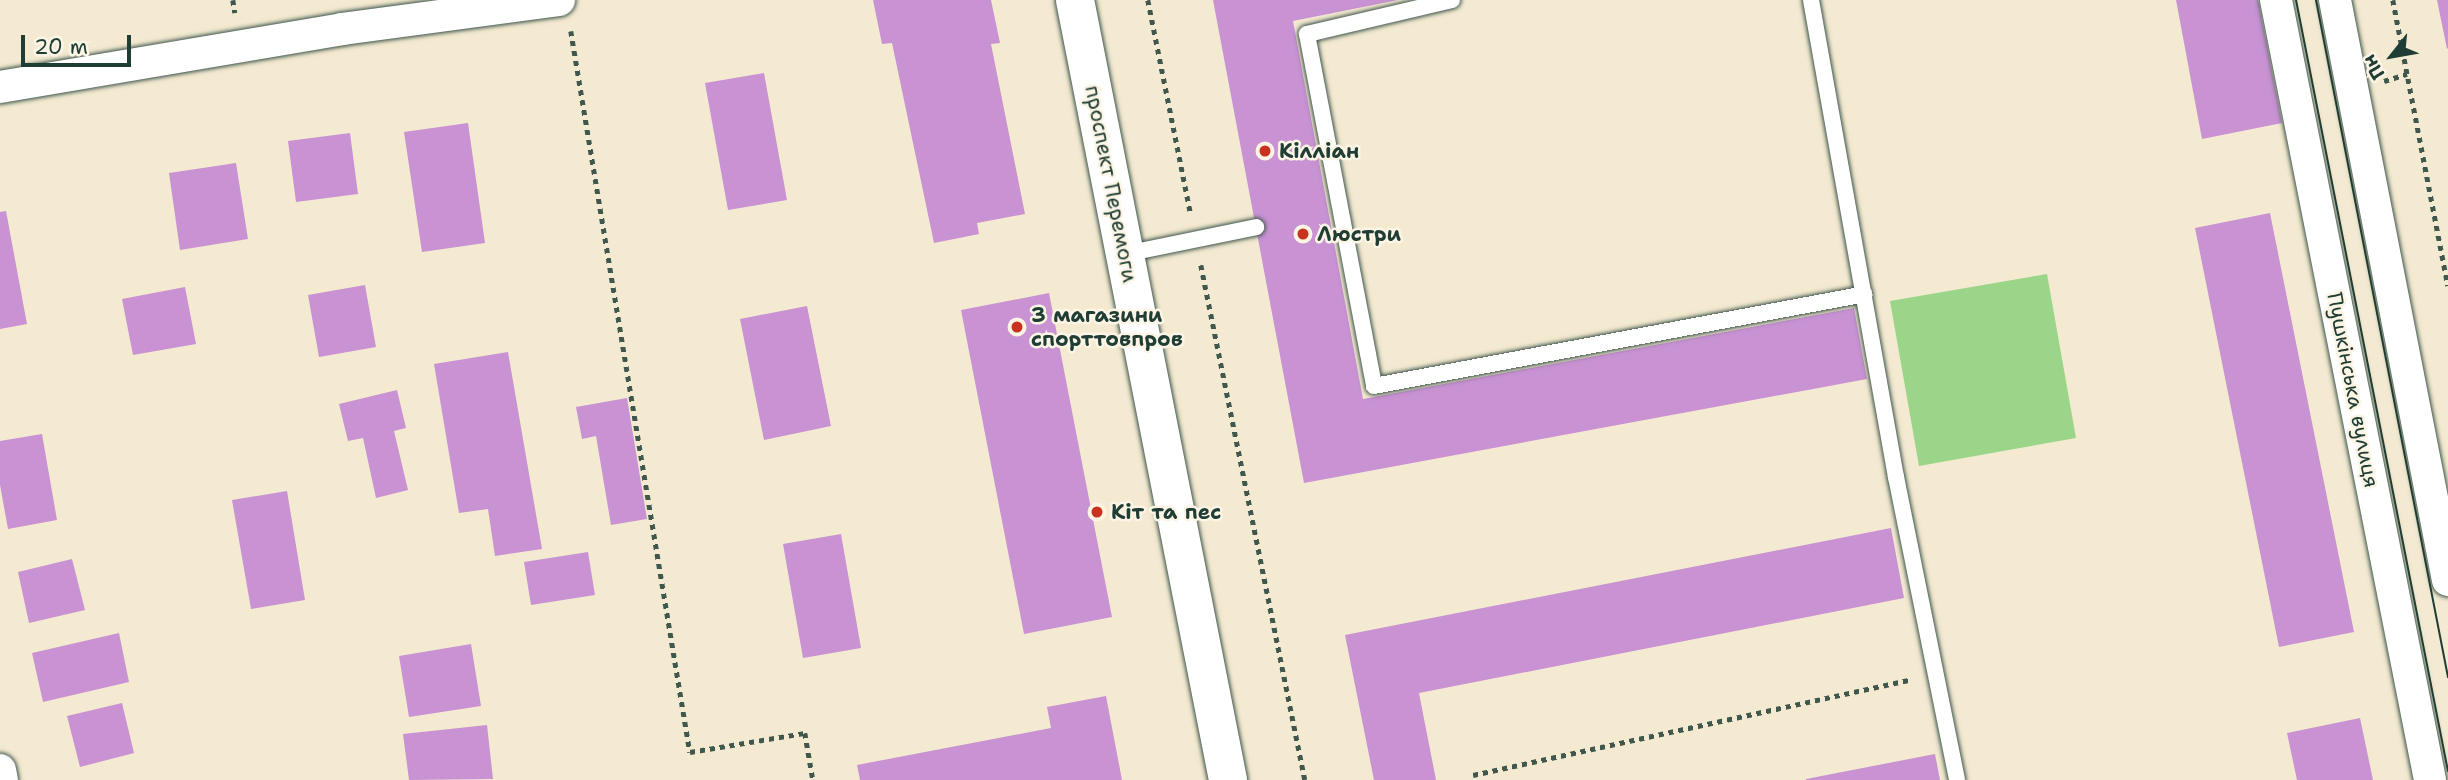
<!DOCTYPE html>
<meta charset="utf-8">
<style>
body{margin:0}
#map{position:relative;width:2448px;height:780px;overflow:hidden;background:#f4ead1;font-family:"Shantell Sans",sans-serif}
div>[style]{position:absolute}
.green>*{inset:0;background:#9bd589}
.building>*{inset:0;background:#c892d3}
.path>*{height:4.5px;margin-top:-2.25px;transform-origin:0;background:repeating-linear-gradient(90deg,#3f574c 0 5px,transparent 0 10px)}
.roads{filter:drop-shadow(0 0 2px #3f574c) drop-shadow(0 0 2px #3f574c)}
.service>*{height:16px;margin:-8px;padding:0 8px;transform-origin:8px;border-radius:8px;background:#fff}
.minor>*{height:32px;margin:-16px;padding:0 16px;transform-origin:16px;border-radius:16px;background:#fff}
.secondary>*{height:38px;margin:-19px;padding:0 19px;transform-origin:19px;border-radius:19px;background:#fff}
.tram>*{height:2px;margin:-1px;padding:0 1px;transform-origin:1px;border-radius:1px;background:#1f3d34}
.dots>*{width:19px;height:19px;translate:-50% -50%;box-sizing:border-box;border:4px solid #fcf5e5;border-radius:50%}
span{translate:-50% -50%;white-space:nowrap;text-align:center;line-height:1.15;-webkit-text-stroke:5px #fcf5e5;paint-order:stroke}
.poi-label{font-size:21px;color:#1f3d34;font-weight:700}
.left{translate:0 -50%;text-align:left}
.street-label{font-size:21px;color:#1f3d34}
.north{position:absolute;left:2357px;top:21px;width:70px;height:70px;-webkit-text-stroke:5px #fcf5e5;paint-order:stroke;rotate:239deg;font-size:19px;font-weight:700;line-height:28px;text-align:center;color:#1f3d34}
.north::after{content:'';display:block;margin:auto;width:24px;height:32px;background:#1f3d34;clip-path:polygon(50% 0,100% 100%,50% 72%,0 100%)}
.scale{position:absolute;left:21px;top:35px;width:110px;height:32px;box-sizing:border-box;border:4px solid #1f3d34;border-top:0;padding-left:9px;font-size:21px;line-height:24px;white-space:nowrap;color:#1f3d34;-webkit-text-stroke:5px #fcf5e5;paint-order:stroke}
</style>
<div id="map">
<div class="green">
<div style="clip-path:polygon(2047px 274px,2076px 438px,1919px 466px,1890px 301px)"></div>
</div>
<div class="building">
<div style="clip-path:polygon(873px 0,991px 0,1000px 43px,991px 44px,1025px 214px,977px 223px,979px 234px,934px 243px,892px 43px,882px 44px)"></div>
<div style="clip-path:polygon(1213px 0,1398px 0,1293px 21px,1363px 399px,1854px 308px,1867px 379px,1304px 483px)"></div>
<div style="clip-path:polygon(2176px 0,2258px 0,2282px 123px,2202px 139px)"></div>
<div style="clip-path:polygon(2437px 0,2448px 0,2448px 48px,2447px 49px)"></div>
<div style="clip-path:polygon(764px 73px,787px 200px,728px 210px,705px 83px)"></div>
<div style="clip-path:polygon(468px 123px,485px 243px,422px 252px,404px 132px)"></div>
<div style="clip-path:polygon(350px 133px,358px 194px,296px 202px,288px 141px)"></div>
<div style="clip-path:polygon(236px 163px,248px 239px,180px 250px,169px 173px)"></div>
<div style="clip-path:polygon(6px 211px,27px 324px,0 329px,0 212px)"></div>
<div style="clip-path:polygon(2270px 213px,2354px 632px,2279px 647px,2195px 228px)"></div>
<div style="clip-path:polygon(365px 285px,376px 347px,319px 357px,308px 295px)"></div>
<div style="clip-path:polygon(185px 287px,196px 344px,133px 355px,122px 299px)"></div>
<div style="clip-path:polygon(1049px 293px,1112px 617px,1024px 634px,961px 310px)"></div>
<div style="clip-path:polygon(807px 306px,831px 426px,764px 440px,740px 319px)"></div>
<div style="clip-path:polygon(508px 352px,542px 549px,495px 556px,488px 509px,459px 513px,434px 364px)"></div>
<div style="clip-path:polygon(397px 390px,406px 428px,394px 431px,408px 490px,376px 498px,363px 438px,348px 441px,339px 404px)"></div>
<div style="clip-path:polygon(627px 398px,647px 519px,611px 525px,596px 436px,582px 439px,576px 407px)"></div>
<div style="clip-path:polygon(42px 434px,57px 520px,8px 529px,0 485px,0 441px)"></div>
<div style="clip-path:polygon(287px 491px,305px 600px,251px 609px,232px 500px)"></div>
<div style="clip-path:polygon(1891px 528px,1904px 598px,1419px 693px,1436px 780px,1374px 780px,1345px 635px)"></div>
<div style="clip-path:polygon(841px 534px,861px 648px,803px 658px,783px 544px)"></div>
<div style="clip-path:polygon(588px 552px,595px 595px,531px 605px,524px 562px)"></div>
<div style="clip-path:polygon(72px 559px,85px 610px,29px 623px,18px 572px)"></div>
<div style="clip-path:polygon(119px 633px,129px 682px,43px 702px,32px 653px)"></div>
<div style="clip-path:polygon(471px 644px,481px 706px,409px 717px,399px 656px)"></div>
<div style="clip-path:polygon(1106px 696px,1122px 780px,860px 780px,857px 765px,1051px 728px,1047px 707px)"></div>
<div style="clip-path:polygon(122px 703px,134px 753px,80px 767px,67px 716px)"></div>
<div style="clip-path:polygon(2360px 718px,2373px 780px,2297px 780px,2287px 733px)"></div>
<div style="clip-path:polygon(487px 725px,493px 779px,409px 780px,403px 734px)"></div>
<div style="clip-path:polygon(1935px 754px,1940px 780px,1806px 780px,1806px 779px)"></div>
</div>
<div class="path">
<div style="left:233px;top:0;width:13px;rotate:81deg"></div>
<div style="left:1148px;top:0;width:219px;rotate:78.7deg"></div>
<div style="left:2393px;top:0;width:291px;rotate:79.1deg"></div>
<div style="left:571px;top:31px;width:731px;rotate:80.63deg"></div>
<div style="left:690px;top:752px;width:117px;rotate:-9.4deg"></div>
<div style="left:805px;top:733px;width:48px;rotate:80.3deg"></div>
<div style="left:2384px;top:81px;width:24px;rotate:-17deg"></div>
<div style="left:1201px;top:265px;width:525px;rotate:78.58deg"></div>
<div style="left:1473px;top:775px;width:447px;rotate:-12.3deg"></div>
</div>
<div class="roads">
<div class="service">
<div style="left:1452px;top:0;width:149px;rotate:166.8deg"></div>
<div style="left:1307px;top:34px;width:358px;rotate:79.2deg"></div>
<div style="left:1374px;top:386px;width:499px;rotate:-10.6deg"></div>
<div style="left:1811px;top:0;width:485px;rotate:79.9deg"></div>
<div style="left:1896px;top:477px;width:309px;rotate:78.6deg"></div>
<div style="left:1125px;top:254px;width:134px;rotate:-11.6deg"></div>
</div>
<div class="minor">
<div style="left:2276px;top:0;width:795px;rotate:78.83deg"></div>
<div style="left:2335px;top:0;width:591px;rotate:78.98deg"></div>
<div style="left:0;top:87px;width:347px;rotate:-9.6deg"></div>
<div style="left:342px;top:29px;width:219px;rotate:-7.6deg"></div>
<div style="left:0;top:770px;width:10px;rotate:79deg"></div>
</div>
<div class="secondary">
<div style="left:1075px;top:0;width:795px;rotate:78.9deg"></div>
</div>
</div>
<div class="tram">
<div style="left:2296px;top:0;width:786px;rotate:78.85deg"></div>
<div style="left:2316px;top:0;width:690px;rotate:78.97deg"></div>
</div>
<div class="dots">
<div style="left:1265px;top:151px;background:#c8321e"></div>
<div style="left:1303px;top:234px;background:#c8321e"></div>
<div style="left:1017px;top:327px;background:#c8321e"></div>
<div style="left:1097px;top:512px;background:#c8321e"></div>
</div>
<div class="poi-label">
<span class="left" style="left:1279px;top:151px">Кілліан</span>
<span class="left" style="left:1317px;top:234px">Люстри</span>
<span class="left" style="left:1031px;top:327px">3 магазини<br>спорттовпров</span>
<span class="left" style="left:1111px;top:512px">Кіт та пес</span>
</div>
<div class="street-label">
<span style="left:1111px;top:184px;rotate:79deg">проспект Перемоги</span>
<span style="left:2353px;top:390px;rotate:79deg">Пушкінська вулиця</span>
</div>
<div class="north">Пн</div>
<div class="scale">20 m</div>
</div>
